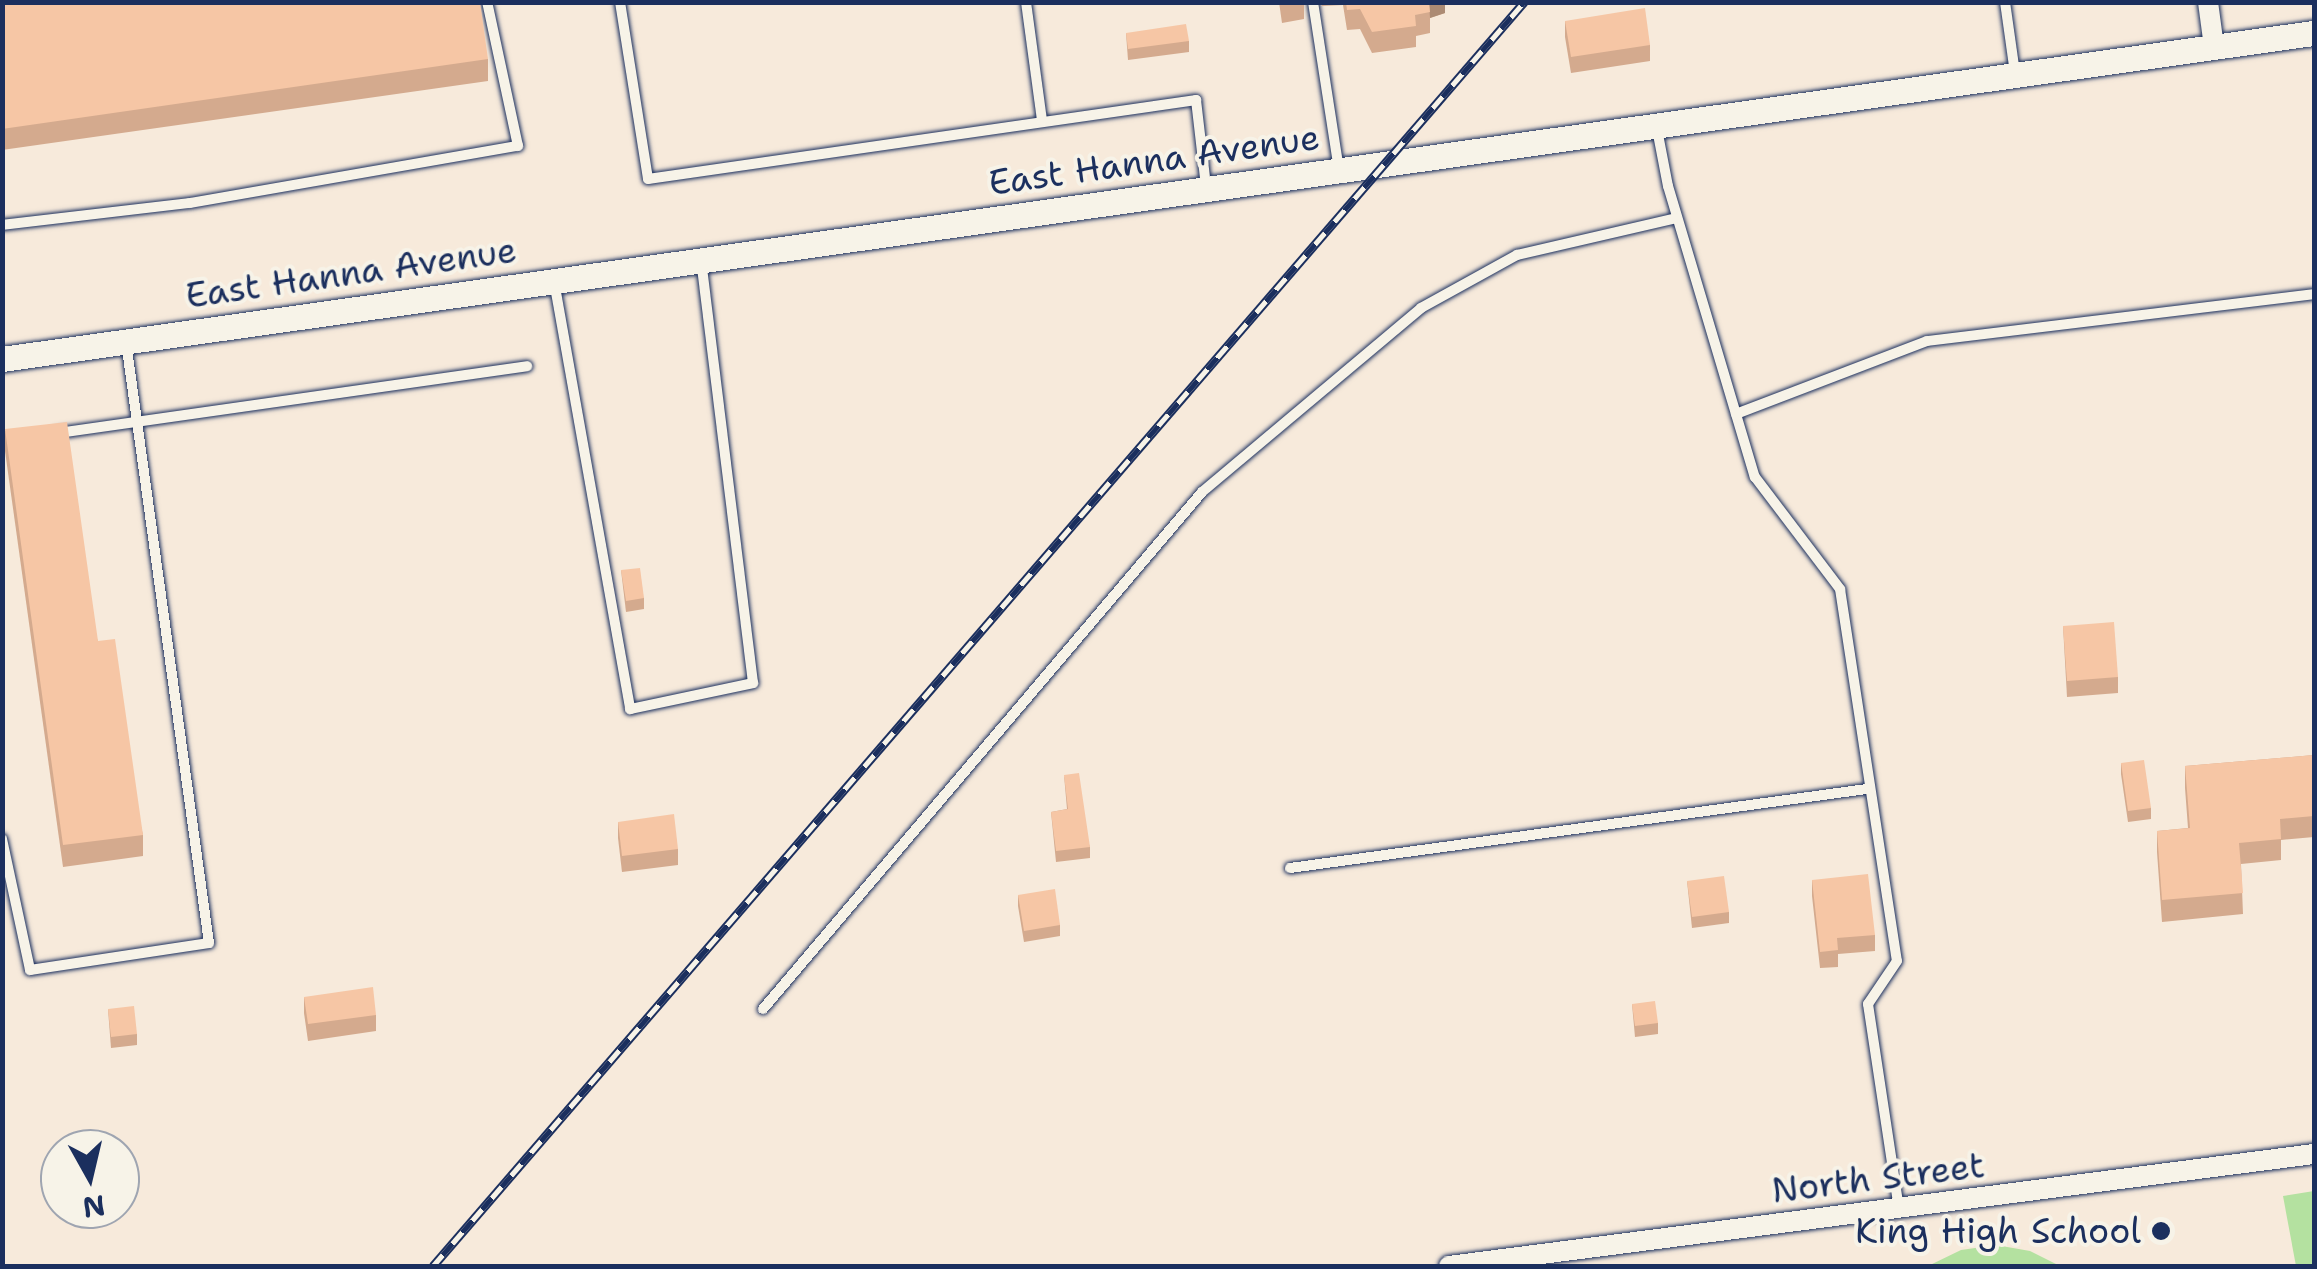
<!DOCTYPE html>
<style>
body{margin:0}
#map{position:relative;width:2317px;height:1269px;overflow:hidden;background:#f7eadb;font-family:"Shantell Sans",sans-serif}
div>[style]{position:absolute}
.green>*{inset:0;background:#b4e1a0}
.roads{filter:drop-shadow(0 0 2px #1b2f5e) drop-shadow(0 0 2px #1b2f5e)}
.service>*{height:10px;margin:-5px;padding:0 5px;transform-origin:5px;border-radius:5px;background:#f7f3e8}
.minor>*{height:20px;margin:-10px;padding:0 10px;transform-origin:10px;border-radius:10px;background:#f7f3e8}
.tertiary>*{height:25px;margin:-12.5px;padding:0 12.5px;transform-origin:12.5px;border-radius:12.5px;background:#f7f3e8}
.rail>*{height:9px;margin-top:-4.5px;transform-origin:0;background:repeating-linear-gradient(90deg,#f7f3e8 0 15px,#1b2f5e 0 30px);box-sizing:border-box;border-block:2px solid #1b2f5e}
.wall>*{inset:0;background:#d4aa8e}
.shaded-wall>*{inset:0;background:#ac8b74}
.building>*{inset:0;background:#f6c6a5}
.dots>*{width:28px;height:28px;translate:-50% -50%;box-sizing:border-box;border:5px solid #f7f3e8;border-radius:50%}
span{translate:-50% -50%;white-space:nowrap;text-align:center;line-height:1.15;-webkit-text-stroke:8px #f7f3e8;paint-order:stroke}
.street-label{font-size:35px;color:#1b2f5e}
.poi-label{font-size:35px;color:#1b2f5e}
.right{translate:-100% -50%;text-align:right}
.frame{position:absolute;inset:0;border:5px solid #1b2f5e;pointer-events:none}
.north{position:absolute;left:40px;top:1129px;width:100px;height:100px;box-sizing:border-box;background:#f7f3e8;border:2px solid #9fa5b1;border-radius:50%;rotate:172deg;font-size:28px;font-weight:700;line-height:40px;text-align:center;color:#1b2f5e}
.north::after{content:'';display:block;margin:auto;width:35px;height:45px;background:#1b2f5e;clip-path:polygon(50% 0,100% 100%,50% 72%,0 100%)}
</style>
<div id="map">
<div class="green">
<div style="clip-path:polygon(2314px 1191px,2314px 1266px,2296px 1266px,2283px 1196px)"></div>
<div style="clip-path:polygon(1996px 1245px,2030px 1251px,2060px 1266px,1928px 1266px,1961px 1250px)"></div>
</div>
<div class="roads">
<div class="service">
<div style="left:620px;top:2px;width:179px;rotate:81deg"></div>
<div style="left:648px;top:179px;width:554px;rotate:-8.2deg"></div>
<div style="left:1196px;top:100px;width:87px;rotate:83.4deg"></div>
<div style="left:1026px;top:2px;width:119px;rotate:82.3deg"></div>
<div style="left:1313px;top:2px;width:169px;rotate:81.2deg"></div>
<div style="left:2005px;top:2px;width:72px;rotate:82deg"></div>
<div style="left:1657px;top:129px;width:58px;rotate:79.1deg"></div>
<div style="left:1668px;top:186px;width:304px;rotate:73.4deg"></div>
<div style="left:1755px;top:477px;width:141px;rotate:52.8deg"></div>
<div style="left:1840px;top:589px;width:376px;rotate:81.3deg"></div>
<div style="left:1897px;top:961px;width:52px;rotate:124deg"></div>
<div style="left:1868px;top:1004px;width:206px;rotate:81.4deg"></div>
<div style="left:2px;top:225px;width:189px;rotate:-6.7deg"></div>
<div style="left:190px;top:203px;width:333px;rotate:-9.9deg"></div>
<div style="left:518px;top:146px;width:147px;rotate:-102.1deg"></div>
<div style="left:554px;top:281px;width:435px;rotate:79.9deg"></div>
<div style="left:630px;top:709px;width:126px;rotate:-11.9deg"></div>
<div style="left:753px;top:683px;width:427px;rotate:-97deg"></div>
<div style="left:1736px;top:414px;width:204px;rotate:-20.9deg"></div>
<div style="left:1927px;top:341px;width:390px;rotate:-6.9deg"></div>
<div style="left:58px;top:433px;width:474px;rotate:-8.1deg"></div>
<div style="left:2px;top:839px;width:134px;rotate:77.9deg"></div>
<div style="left:30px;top:970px;width:181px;rotate:-8.6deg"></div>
<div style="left:209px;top:943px;width:607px;rotate:-97.86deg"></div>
<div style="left:1290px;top:868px;width:582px;rotate:-7.8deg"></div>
<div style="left:763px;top:1009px;width:678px;rotate:-49.66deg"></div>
<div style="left:1202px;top:492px;width:286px;rotate:-40deg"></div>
<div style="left:1421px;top:308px;width:110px;rotate:-28.9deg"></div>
<div style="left:1517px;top:255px;width:164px;rotate:-13deg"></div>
</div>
<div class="minor">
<div style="left:2208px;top:2px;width:45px;rotate:82.4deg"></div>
<div style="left:1449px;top:1266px;width:872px;rotate:-7.38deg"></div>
</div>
<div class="tertiary">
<div style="left:2px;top:359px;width:2335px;rotate:-8.03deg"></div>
</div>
</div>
<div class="rail">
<div style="left:433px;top:1266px;width:1670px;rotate:-49.2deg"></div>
</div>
<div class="wall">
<div style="clip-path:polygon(2px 2px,488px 59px,488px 81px,2px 150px)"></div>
<div style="clip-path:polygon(1279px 2px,1304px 2px,1304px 19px,1282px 23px)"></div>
<div style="clip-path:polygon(1320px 2px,1445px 2px,1445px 13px,1430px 18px,1430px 33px,1416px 36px,1416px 47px,1372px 53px,1360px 29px,1347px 30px,1343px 5px,1322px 6px)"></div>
<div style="clip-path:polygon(1565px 21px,1650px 45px,1650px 61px,1571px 73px,1565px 37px)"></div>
<div style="clip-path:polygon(1126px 33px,1189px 41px,1189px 52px,1128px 60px)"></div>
<div style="clip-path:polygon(5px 429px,98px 641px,143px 835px,143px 856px,63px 867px,5px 451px)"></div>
<div style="clip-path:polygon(621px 570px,644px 598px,644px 609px,626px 612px)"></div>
<div style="clip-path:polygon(2063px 626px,2118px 677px,2118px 693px,2067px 697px)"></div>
<div style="clip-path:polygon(2314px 755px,2314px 837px,2281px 840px,2281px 860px,2241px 864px,2243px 914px,2162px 922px,2157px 852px,2157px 831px,2188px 828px,2185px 788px,2185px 766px)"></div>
<div style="clip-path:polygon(2121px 763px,2151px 808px,2151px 819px,2128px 822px,2121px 774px)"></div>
<div style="clip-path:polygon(1064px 775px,1090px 847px,1090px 858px,1056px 862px,1051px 812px,1067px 809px)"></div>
<div style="clip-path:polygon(618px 822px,678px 849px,678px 865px,622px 872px,618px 838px)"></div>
<div style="clip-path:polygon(1812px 880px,1875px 935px,1875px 951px,1838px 954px,1838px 967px,1820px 968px,1812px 896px)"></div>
<div style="clip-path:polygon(1687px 881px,1729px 912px,1729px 923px,1692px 928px)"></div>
<div style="clip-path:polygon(1018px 895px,1060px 925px,1060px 936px,1024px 942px,1018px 906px)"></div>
<div style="clip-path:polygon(304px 997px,376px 1015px,376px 1031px,308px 1041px,304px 1013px)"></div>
<div style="clip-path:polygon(1632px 1004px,1658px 1023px,1658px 1034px,1635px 1037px)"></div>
<div style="clip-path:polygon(108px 1009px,137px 1034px,137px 1045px,111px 1048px)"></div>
</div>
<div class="shaded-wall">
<div style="clip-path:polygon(1429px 2px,1445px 2px,1445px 13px,1430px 18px)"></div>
</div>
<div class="building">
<div style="clip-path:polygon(2px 2px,480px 2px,488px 59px,2px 129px)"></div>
<div style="clip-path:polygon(1346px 2px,1429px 2px,1430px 12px,1415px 15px,1416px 26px,1372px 32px,1360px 9px,1347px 10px)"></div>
<div style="clip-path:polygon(1645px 8px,1650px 45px,1571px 57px,1565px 21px)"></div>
<div style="clip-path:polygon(1186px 24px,1189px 41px,1128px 49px,1126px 33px)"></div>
<div style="clip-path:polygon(67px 422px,98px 641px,115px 639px,143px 835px,63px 845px,5px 429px)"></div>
<div style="clip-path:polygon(640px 568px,644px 598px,626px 601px,621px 570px)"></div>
<div style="clip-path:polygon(2114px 622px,2118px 677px,2067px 681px,2063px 626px)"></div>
<div style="clip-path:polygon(2314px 755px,2314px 816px,2280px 819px,2281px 839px,2239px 843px,2243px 893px,2162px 900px,2157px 831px,2190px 828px,2185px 766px)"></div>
<div style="clip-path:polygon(2144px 760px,2151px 808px,2128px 811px,2121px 763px)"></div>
<div style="clip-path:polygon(1079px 773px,1090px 847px,1056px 851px,1051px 812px,1068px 809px,1064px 775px)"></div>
<div style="clip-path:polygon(674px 814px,678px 849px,622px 856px,618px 822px)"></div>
<div style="clip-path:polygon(1868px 874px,1875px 935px,1837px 938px,1838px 950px,1820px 952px,1812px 880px)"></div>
<div style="clip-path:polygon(1724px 876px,1729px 912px,1692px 917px,1687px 881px)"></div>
<div style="clip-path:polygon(1055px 889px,1060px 925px,1024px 931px,1018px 895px)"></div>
<div style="clip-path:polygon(373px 987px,376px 1015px,308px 1024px,304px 997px)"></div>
<div style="clip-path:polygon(1655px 1001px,1658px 1023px,1635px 1026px,1632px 1004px)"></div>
<div style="clip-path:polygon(134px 1006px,137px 1034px,111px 1037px,108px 1009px)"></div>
</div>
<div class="dots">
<div style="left:2161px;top:1231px;background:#1b2f5e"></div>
</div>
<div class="street-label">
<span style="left:1154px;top:160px;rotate:-8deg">East Hanna Avenue</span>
<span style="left:351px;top:273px;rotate:-8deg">East Hanna Avenue</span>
<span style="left:1878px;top:1178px;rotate:-7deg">North Street</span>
</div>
<div class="poi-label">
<span class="right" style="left:2141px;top:1231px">King High School</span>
</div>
<div class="frame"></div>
<div class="north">N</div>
</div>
